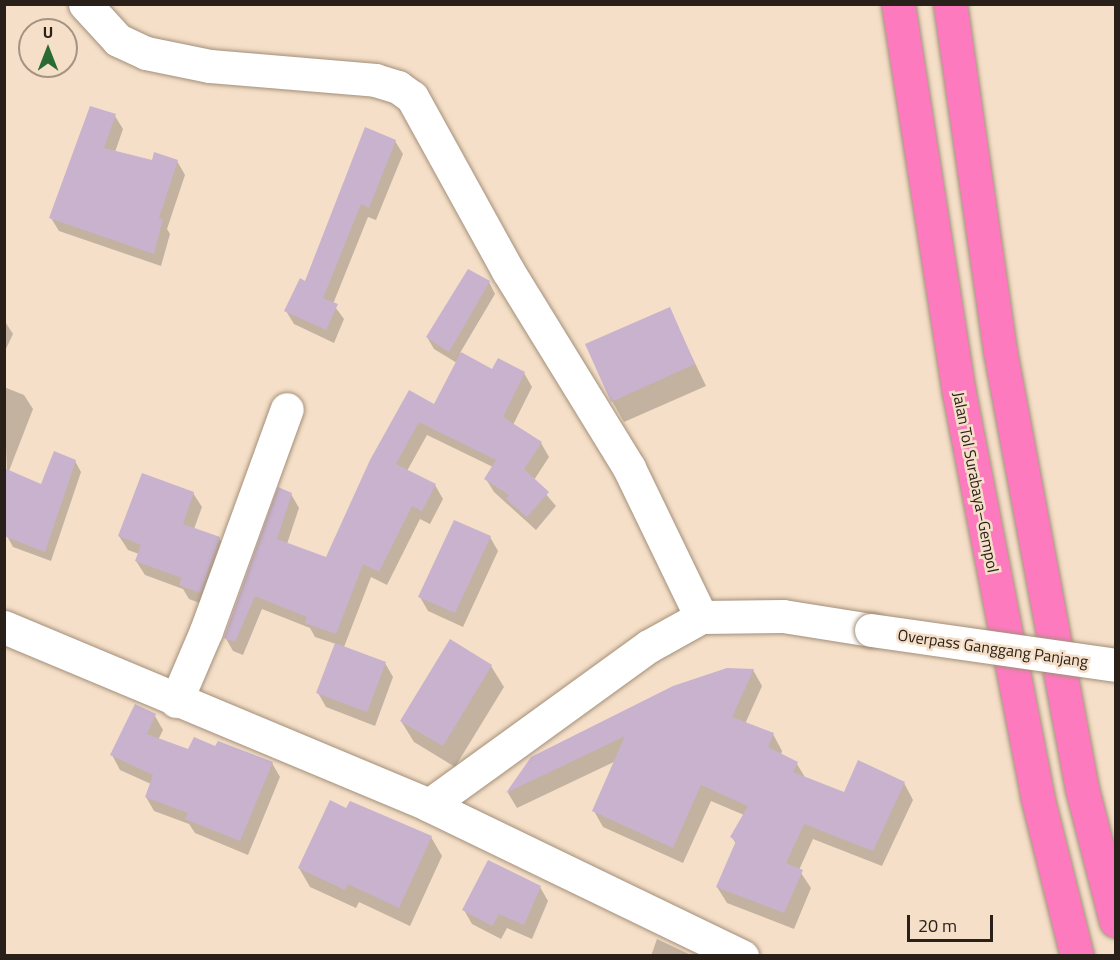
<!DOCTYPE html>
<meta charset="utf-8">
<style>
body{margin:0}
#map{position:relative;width:1120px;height:960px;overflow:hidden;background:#f5dfc8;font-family:"Titillium Web",sans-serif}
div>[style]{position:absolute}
.shadow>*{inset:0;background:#0003}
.building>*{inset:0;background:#c8b2ce}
.roads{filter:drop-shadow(0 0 2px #a38f7a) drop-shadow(0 0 2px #a38f7a)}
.minor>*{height:33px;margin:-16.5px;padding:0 16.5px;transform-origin:16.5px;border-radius:16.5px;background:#fff}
.tertiary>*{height:33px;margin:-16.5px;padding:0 16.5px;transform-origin:16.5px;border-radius:16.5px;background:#fff}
.motorway>*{height:33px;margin:-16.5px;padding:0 16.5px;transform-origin:16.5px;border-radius:16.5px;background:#fe7abf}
.bridges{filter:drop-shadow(0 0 2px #a38f7a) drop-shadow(0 0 2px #a38f7a)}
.tertiary-bridge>*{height:33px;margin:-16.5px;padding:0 16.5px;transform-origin:16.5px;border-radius:16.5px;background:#fff}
span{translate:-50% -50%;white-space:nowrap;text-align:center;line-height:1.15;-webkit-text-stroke:5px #f5dfc8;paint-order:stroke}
.street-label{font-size:16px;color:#292119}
.frame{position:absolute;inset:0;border:6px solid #292119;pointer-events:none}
.north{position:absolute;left:18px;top:18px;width:60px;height:60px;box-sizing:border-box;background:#f5dfc8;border:2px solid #a39382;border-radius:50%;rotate:0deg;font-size:16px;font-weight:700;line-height:24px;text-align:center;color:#292119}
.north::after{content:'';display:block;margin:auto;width:21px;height:27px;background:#2a6a33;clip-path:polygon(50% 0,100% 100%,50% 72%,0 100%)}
.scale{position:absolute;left:907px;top:915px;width:86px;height:27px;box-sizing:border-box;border:3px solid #292119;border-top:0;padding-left:8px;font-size:18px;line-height:21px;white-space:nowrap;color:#292119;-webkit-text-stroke:4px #f5dfc8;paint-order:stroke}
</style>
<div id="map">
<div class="shadow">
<div style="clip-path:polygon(115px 116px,123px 129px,115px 152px,153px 161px,177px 161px,185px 175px,167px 229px,170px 234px,161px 266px,59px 231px,51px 218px)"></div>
<div style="clip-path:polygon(395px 141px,403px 154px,376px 220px,368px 217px,333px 304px,344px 319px,334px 343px,294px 324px,286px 311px)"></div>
<div style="clip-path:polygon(489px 282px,495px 294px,460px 353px,493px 371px,524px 373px,532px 387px,513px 425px,541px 443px,549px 457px,534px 480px,556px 506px,536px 530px,494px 492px,486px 479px,493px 467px,427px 435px,407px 471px,435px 485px,443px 499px,430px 524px,420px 519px,387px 585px,371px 577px,344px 647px,385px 663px,393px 677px,375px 726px,326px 707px,318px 693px,336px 644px,315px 637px,310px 628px,262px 609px,243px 655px,233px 651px,225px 637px,291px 494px,299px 508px,287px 544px,327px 559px,371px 461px,434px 406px,457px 363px,434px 349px,427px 337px)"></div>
<div style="clip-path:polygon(669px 309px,706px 386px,624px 422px,612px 401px)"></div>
<div style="clip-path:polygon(4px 320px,13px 334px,4px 353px)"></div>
<div style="clip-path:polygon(4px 387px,24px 395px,33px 409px,7px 476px)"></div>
<div style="clip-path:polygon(75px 461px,81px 472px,51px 561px,13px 547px,7px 536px)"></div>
<div style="clip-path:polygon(193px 493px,202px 507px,194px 529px,219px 538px,227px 553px,208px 606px,189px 599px,183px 589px,145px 575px,136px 561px,139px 554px,128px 550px,119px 536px)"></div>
<div style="clip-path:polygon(490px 537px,498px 551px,463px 627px,428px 611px,420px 597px)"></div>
<div style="clip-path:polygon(450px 641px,491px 666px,504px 687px,455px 767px,414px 742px,401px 721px)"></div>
<div style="clip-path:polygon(753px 670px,762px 686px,745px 724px,773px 734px,782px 751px,781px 755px,797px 764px,806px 779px,844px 794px,904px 783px,913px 800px,882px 866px,813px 839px,799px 870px,811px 888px,794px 929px,727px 903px,717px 887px,736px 844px,732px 837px,744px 815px,711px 801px,683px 863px,603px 827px,594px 811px,616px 761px,517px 808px,508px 793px,532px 758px)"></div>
<div style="clip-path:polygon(155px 716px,163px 730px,158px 740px,189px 751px,272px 763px,280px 777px,248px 855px,195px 833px,189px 824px,154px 811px,146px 797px,151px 784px,120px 770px,112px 755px)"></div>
<div style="clip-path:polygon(431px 837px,442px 856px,410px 926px,359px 902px,356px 908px,310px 887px,299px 868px)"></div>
<div style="clip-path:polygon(540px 887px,548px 901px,532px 939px,507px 928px,501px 939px,472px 924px,464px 910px)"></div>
<div style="clip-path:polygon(657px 939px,693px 956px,651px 956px)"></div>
</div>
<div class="building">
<div style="clip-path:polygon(90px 106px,116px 114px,104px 148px,152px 160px,154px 152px,178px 160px,159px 218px,163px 219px,154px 254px,49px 218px)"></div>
<div style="clip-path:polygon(365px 127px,396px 140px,369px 208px,361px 204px,323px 298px,338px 304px,326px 330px,284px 311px,300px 278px,305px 281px)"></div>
<div style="clip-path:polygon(468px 269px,490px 281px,449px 352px,426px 337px)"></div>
<div style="clip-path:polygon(670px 307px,695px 364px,611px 402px,585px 344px)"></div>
<div style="clip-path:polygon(461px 352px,492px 369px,498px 358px,525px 372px,503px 417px,542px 442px,524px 469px,549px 492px,527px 517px,506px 499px,509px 495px,484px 479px,496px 460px,419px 422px,396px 464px,436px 484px,422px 511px,412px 506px,379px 572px,363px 564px,336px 634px,305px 623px,307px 617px,255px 596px,235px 642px,224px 638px,278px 487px,292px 493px,277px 539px,326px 557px,370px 460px,409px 390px,434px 404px)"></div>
<div style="clip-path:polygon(54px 451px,76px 460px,45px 552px,4px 536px,4px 468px,41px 484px)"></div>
<div style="clip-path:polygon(142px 473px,194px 492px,183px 524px,220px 537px,200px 593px,179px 585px,182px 578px,135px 561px,141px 545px,118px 536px)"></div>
<div style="clip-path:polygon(454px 520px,491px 536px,455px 613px,418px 597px)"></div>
<div style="clip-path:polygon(450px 639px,492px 665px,443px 746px,400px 721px)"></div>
<div style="clip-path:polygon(335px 643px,386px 662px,367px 712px,316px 693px)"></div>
<div style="clip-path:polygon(727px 668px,754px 669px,732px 717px,774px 733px,768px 747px,798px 762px,793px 772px,844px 792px,858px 760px,905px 782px,873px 851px,804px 824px,786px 863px,803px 870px,784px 913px,716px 887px,736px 841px,730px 837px,748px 806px,701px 785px,673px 848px,592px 811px,625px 736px,506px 793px,531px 757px,673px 686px)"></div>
<div style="clip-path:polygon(135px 704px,156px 714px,147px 734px,188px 749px,194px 737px,215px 746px,218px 741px,273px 762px,240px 841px,185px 819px,188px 813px,145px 797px,153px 775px,110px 755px)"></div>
<div style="clip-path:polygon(330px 800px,346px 808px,350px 801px,432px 836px,399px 908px,348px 884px,345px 890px,298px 868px)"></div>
<div style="clip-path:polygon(488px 860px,541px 886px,524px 925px,499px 914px,492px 926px,462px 910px)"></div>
</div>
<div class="roads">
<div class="minor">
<div style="left:85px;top:4px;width:49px;rotate:47.5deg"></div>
<div style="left:118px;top:40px;width:31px;rotate:25deg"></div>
<div style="left:146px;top:53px;width:65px;rotate:11.5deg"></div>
<div style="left:210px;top:66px;width:166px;rotate:4.8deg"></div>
<div style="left:375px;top:80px;width:24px;rotate:17deg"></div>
<div style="left:398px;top:87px;width:17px;rotate:36deg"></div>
<div style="left:412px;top:97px;width:199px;rotate:61.1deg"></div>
<div style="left:508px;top:271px;width:231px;rotate:58.4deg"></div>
<div style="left:629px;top:468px;width:165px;rotate:64.2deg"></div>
<div style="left:176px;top:701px;width:76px;rotate:-66.8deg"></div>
<div style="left:206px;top:631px;width:236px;rotate:-70deg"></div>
<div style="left:429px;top:805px;width:348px;rotate:25.8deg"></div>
</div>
<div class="tertiary">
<div style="left:4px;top:627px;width:461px;rotate:22.7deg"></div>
<div style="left:429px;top:805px;width:271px;rotate:-35.9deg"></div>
<div style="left:649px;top:646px;width:60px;rotate:-29.1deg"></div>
<div style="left:701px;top:617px;width:82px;rotate:-0.7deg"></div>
<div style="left:783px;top:616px;width:89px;rotate:9deg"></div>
</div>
<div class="motorway">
<div style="left:898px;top:4px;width:394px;rotate:81.1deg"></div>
<div style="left:959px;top:393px;width:410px;rotate:79deg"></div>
<div style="left:1037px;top:796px;width:165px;rotate:76deg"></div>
<div style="left:950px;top:4px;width:351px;rotate:81.8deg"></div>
<div style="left:1000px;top:351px;width:446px;rotate:79.4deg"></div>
<div style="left:1082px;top:789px;width:136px;rotate:75.6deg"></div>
</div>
</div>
<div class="bridges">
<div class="tertiary-bridge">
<div style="left:871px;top:630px;width:247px;rotate:8.1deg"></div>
</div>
</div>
<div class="street-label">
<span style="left:976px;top:482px;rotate:79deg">Jalan Tol Surabaya–Gempol</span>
<span style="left:993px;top:648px;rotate:8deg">Overpass Ganggang Panjang</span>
</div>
<div class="frame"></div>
<div class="north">U</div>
<div class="scale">20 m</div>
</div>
